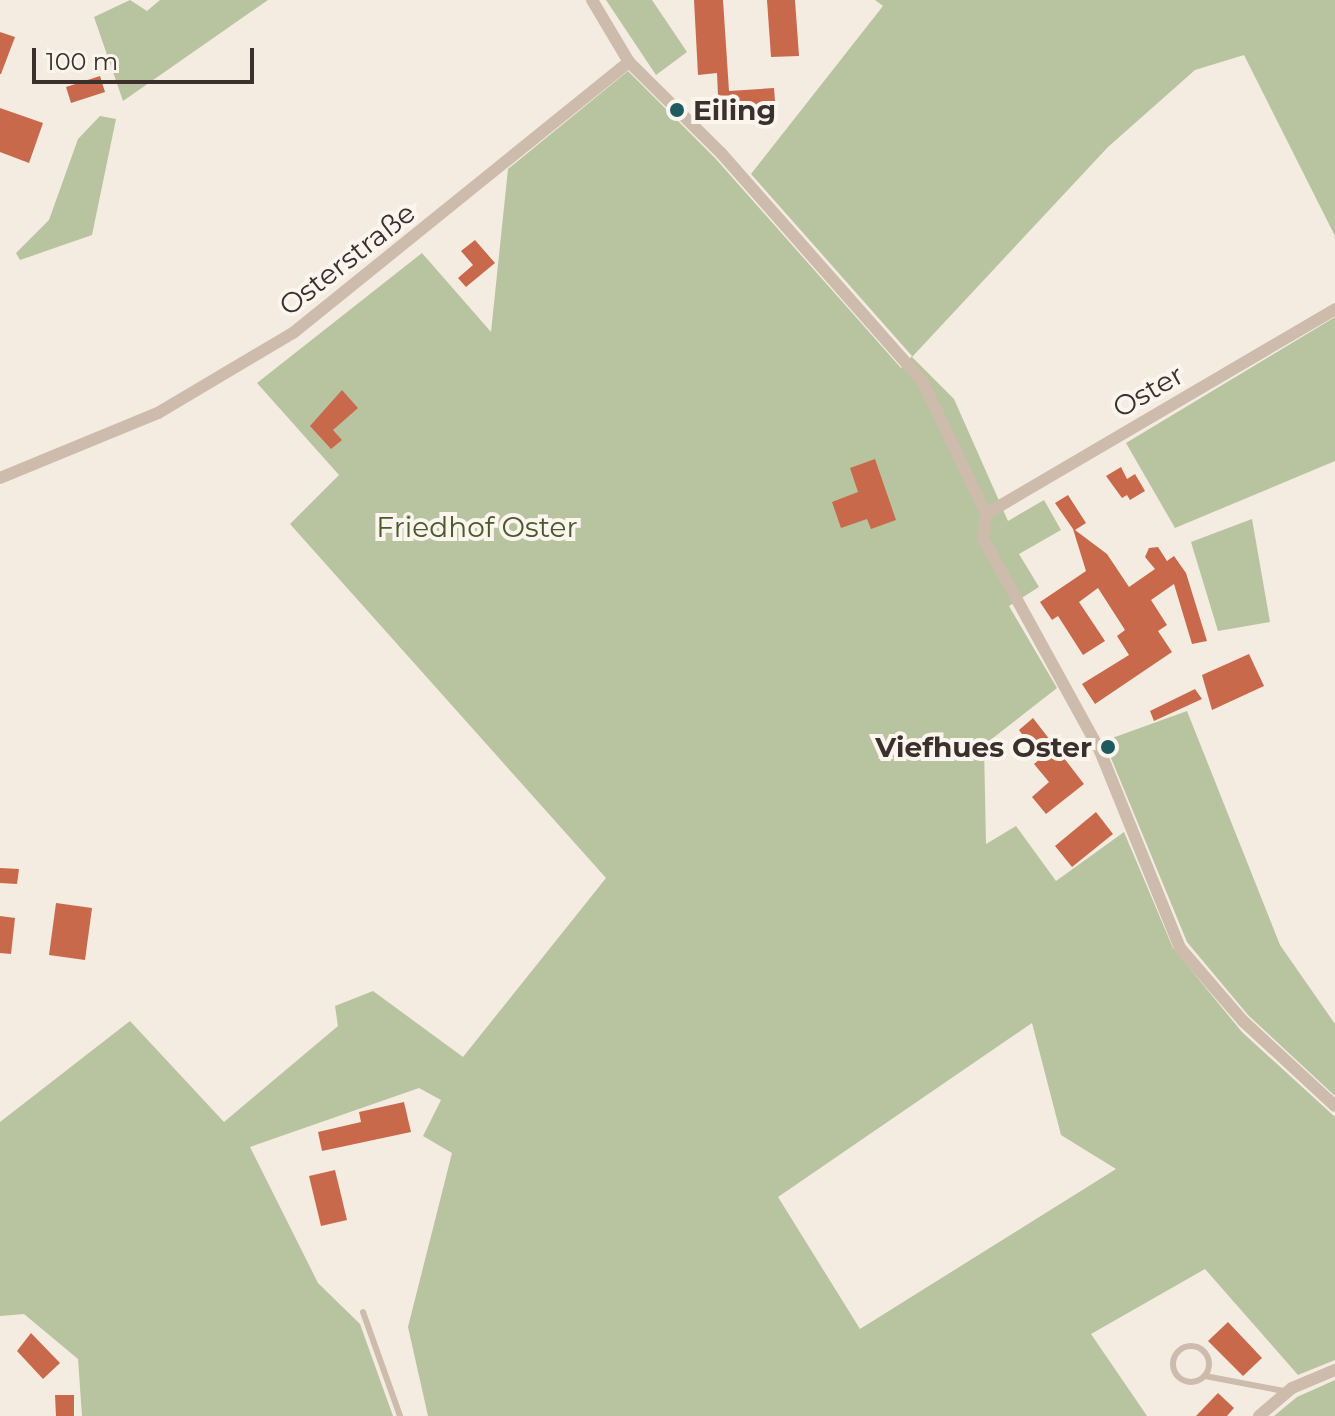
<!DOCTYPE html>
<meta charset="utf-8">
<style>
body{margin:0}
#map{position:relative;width:1335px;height:1416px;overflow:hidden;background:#f4ebe1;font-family:Montserrat,sans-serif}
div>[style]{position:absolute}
.green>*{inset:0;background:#b8c4a0}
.building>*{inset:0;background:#c8694b}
.service>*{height:6px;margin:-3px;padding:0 3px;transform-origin:3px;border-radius:3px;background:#cdbbac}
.service>.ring{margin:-3px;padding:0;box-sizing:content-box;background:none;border:6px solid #cdbbac;border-radius:50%}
.minor>*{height:12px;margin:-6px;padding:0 6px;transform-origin:6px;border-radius:6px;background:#cdbbac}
.dots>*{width:22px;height:22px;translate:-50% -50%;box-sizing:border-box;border:4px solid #fbf5ee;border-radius:50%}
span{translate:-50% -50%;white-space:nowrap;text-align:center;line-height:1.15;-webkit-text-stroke:8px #fbf5ee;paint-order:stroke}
.poi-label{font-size:28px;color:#3b302b;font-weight:700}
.left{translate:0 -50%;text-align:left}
.right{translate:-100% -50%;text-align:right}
.street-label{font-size:28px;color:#3b302b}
.park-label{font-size:28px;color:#4a5a2e}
.scale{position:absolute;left:32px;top:48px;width:222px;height:36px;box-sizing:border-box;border:4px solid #3b302b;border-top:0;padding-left:10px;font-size:24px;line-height:28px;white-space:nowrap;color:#3b302b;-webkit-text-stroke:6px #fbf5ee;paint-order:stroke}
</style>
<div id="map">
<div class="green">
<div style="clip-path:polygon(130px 0,147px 11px,160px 0,268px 0,123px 101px,94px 17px)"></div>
<div style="clip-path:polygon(606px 0,652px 0,687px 52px,656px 75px)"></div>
<div style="clip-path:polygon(evenodd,875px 0,1335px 0,1335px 236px,1244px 55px,1195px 70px,1108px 147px,912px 357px,954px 399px,1008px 521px,1044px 500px,1061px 530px,1019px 554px,1039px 587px,1009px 606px,1057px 688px,984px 745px,986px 844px,1016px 826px,1056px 881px,1124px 832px,1173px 948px,1242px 1032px,1335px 1117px,1335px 1360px,1298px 1375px,1205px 1269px,1091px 1334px,1147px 1416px,428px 1416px,408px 1327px,452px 1153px,423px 1136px,441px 1100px,419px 1088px,250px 1147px,318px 1283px,360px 1324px,393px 1416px,82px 1416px,78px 1359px,24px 1314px,0 1316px,0 1122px,130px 1021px,224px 1122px,338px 1026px,335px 1006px,373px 991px,463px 1057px,606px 878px,290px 524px,339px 475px,257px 383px,422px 253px,491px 332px,508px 169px,628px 71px,715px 158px,901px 368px,912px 356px,751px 174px,883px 6px,875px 0,1032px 1023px,1061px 1135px,1116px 1169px,860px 1329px,778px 1197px,1032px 1023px)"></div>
<div style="clip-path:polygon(100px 116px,116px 119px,92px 235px,20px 260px,16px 253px,49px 220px,78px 139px)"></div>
<div style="clip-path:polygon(1335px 317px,1335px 461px,1175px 528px,1126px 443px)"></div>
<div style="clip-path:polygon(1252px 519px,1270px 622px,1218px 631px,1191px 542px)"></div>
<div style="clip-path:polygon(1187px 711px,1280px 945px,1335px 1024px,1335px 1096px,1248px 1015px,1187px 942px,1104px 741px)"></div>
<div style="clip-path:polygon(1335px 1380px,1335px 1416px,1274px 1416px,1297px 1397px)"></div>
</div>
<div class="building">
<div style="clip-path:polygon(694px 0,723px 0,729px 91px,774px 88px,776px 115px,719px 118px,717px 73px,698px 75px)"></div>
<div style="clip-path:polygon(767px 0,795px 0,799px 56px,771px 57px)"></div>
<div style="clip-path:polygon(0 32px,15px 37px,1px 74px,0 74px)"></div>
<div style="clip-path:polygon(100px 76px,105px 92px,71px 103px,66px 87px)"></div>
<div style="clip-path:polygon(0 108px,43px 123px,29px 163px,0 152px)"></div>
<div style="clip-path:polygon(475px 240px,495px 263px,466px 287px,458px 278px,473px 265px,461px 251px)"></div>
<div style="clip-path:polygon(342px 390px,358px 408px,333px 430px,342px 440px,331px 449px,310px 426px)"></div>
<div style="clip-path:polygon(875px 459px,896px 520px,871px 529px,867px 519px,841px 528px,832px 502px,858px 492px,850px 468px)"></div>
<div style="clip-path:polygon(1121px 467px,1127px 479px,1135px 474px,1145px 491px,1130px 500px,1127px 495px,1122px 498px,1106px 476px)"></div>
<div style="clip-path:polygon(1068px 495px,1086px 523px,1075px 530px,1107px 554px,1129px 587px,1155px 569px,1145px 557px,1149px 548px,1158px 547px,1167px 561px,1174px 556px,1186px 573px,1207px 641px,1192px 644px,1174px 584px,1151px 600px,1167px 625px,1158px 631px,1172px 652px,1095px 704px,1082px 684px,1129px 655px,1117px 636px,1125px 630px,1098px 588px,1079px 602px,1105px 641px,1083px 655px,1058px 616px,1052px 620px,1040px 602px,1086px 571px,1073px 529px,1055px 503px)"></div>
<div style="clip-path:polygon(1249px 654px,1264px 686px,1212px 710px,1202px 675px)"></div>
<div style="clip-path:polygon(1195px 689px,1202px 699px,1154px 721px,1150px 711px)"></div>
<div style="clip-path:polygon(1033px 718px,1084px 784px,1046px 814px,1032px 797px,1049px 782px,1034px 764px,1040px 759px,1019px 730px)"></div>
<div style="clip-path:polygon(1096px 812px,1113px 834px,1072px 867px,1055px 846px)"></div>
<div style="clip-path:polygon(0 868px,19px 869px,17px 884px,0 883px)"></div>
<div style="clip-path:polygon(56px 903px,92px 908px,85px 960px,49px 955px)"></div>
<div style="clip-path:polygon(0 916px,15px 918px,11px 954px,0 953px)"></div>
<div style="clip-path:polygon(404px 1102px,411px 1132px,322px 1151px,318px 1132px,361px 1122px,359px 1112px)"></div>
<div style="clip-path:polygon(335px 1170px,347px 1220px,321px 1226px,309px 1176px)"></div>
<div style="clip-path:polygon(1228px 1322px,1262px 1358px,1243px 1376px,1208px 1341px)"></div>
<div style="clip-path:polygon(31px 1333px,60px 1363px,43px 1379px,17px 1351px)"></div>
<div style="clip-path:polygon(1218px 1393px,1234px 1408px,1227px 1416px,1196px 1416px)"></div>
<div style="clip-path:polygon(55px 1395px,74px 1395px,74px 1416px,56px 1416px)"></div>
</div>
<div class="service">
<div style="left:363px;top:1312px;width:110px;rotate:70.4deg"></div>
<div class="ring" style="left:1173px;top:1346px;width:30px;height:30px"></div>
<div style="left:1205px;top:1376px;width:80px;rotate:10.8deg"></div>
</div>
<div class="minor">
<div style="left:592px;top:0;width:72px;rotate:59.2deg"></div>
<div style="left:629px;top:62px;width:129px;rotate:44.7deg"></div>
<div style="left:721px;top:153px;width:305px;rotate:48.6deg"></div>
<div style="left:923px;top:382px;width:146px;rotate:64.5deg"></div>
<div style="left:986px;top:514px;width:24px;rotate:97deg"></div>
<div style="left:983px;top:538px;width:243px;rotate:61.2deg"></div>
<div style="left:1100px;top:751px;width:213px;rotate:67.9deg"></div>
<div style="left:1180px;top:948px;width:96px;rotate:49.2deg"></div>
<div style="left:1243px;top:1021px;width:125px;rotate:42.7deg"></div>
<div style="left:0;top:478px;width:171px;rotate:-22.4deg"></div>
<div style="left:158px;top:413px;width:157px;rotate:-30.7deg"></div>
<div style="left:293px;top:333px;width:432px;rotate:-38.9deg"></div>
<div style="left:986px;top:514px;width:405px;rotate:-30.4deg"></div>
<div style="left:1259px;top:1416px;width:43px;rotate:-40.3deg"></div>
<div style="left:1292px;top:1388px;width:47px;rotate:-22.7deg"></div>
</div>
<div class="dots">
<div style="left:677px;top:110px;background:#1f5a5e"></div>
<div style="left:1108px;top:747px;background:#1f5a5e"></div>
</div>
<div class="poi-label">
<span class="left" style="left:693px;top:110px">Eiling</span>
<span class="right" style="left:1092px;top:747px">Viefhues Oster</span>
</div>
<div class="street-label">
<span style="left:347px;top:259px;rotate:-38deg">Osterstraße</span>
<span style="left:1148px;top:391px;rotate:-30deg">Oster</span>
</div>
<div class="park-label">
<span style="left:477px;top:527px">Friedhof Oster</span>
</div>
<div class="scale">100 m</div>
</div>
